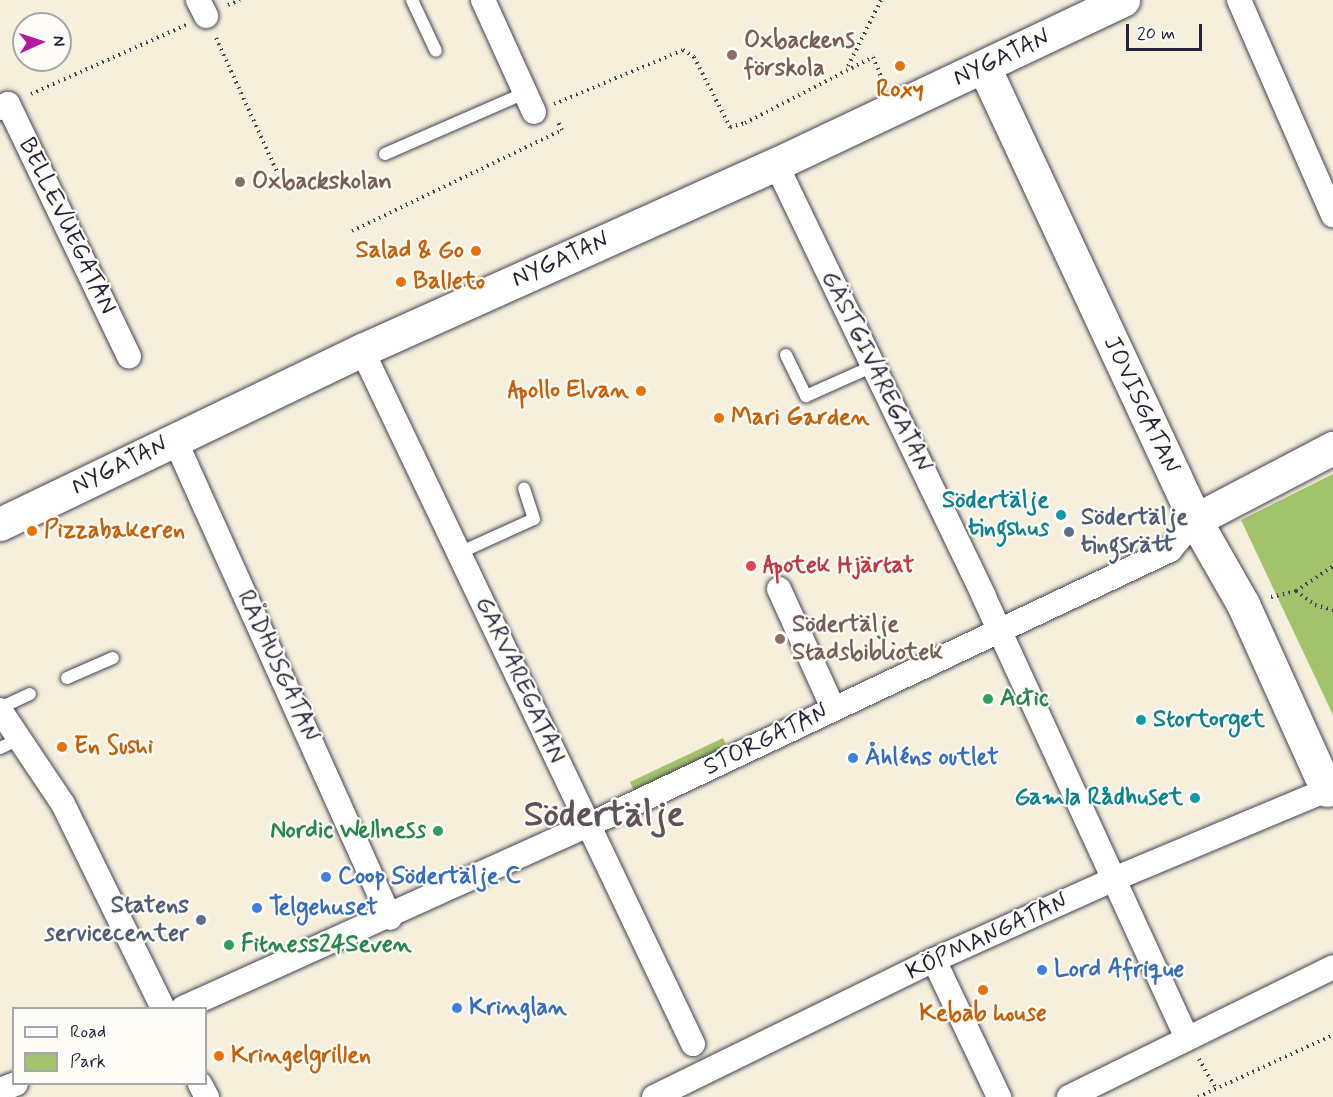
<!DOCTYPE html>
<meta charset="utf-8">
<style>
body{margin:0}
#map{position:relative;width:1333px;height:1097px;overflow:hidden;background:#f5efdc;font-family:Mynerve,sans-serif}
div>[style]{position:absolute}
.green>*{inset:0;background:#a2c36b}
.path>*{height:4px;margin-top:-2px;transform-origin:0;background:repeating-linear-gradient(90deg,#424153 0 1.5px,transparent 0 6px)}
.roads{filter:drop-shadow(0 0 2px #424153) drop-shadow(0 0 2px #424153)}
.lane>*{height:12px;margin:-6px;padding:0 6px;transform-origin:6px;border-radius:6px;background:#fff}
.street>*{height:24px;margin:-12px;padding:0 12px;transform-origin:12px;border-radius:12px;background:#fff}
.secondary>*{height:33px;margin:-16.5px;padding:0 16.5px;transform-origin:16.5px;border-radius:16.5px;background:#fff}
.dots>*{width:16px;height:16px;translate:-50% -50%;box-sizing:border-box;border:3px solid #fdfcf7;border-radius:50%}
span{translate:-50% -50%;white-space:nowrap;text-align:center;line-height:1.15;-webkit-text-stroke:4.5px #fdfcf7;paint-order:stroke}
.education-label{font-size:24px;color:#785e54;font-weight:700}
.left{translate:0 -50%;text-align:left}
.street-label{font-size:24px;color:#22223b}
.food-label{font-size:24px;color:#c56008;font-weight:700}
.right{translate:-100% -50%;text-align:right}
.culture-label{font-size:24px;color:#0d838f;font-weight:700}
.service-label{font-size:24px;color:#4e5e75;font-weight:700}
.health-label{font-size:24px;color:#be3a42;font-weight:700}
.leisure-label{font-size:24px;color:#27864d;font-weight:700}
.shop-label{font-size:24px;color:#366cbe;font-weight:700}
.town-label{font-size:36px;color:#5f5158;font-weight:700}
.legend{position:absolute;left:12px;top:1007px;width:195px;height:78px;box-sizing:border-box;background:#fdfcf7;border:2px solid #a5a5ac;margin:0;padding:8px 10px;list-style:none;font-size:18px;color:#22223b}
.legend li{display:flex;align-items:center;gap:12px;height:30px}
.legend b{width:30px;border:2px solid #a5a5ac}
.north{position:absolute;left:12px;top:12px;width:60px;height:60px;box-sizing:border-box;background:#fdfcf7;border:2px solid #a5a5ac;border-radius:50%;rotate:87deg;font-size:16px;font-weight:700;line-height:24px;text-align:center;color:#22223b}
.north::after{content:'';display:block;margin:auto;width:21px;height:27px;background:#b5179e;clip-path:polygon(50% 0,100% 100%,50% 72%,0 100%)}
.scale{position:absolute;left:1126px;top:24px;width:76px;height:27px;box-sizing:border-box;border:3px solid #22223b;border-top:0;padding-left:8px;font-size:18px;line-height:21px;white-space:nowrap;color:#22223b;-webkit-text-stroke:4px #fdfcf7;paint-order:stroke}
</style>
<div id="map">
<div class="green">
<div style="clip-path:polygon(1333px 474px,1333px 715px,1241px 520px)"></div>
<div style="clip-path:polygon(723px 738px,736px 765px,642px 808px,630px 782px)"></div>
</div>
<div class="path">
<div style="left:228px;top:5px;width:13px;rotate:-23deg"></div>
<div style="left:216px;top:38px;width:147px;rotate:65.5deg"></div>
<div style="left:848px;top:66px;width:74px;rotate:-63.4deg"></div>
<div style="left:31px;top:94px;width:170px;rotate:-24deg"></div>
<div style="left:554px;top:104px;width:140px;rotate:-22.7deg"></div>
<div style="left:683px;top:50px;width:13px;rotate:32deg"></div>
<div style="left:694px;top:57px;width:79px;rotate:62.8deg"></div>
<div style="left:730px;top:127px;width:16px;rotate:-15deg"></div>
<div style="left:745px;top:123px;width:144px;rotate:-27.3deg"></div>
<div style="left:873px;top:57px;width:27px;rotate:68deg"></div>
<div style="left:352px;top:231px;width:233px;rotate:-25.7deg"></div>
<div style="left:562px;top:130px;width:11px;rotate:-117deg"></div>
<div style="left:1296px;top:591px;width:24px;rotate:36deg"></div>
<div style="left:1315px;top:605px;width:19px;rotate:16deg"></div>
<div style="left:1271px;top:597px;width:26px;rotate:-13deg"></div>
<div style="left:1296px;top:591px;width:45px;rotate:-34deg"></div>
<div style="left:1199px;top:1059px;width:34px;rotate:60deg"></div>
<div style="left:1198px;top:1097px;width:149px;rotate:-24.7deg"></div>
</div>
<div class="roads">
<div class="lane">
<div style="left:412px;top:0;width:56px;rotate:64.8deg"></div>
<div style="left:385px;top:154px;width:155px;rotate:-23.6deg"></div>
<div style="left:786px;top:355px;width:46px;rotate:64deg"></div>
<div style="left:806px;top:396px;width:73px;rotate:-24.1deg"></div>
<div style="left:459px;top:553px;width:82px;rotate:-24.4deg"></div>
<div style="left:534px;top:519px;width:32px;rotate:-108deg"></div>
<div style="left:67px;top:678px;width:50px;rotate:-23.5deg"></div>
<div style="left:0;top:708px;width:33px;rotate:-25deg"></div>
<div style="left:0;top:748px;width:21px;rotate:-25deg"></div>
</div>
<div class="street">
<div style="left:198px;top:0;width:18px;rotate:63deg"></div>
<div style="left:483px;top:0;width:123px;rotate:65.5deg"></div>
<div style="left:1239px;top:0;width:235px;rotate:66.4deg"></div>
<div style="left:0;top:108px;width:9px;rotate:-27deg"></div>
<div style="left:8px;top:104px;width:280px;rotate:64.4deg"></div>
<div style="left:776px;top:164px;width:480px;rotate:64.3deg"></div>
<div style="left:984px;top:597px;width:485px;rotate:65.3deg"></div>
<div style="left:362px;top:350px;width:769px;rotate:64.5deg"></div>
<div style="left:175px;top:440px;width:524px;rotate:65.78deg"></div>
<div style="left:779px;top:589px;width:131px;rotate:65.6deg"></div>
<div style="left:0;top:710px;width:113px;rotate:56.2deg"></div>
<div style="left:63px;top:804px;width:227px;rotate:63.9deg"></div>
<div style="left:934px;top:960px;width:152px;rotate:64.6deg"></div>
<div style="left:183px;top:1008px;width:445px;rotate:-24.3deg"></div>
<div style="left:589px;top:825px;width:643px;rotate:-25.33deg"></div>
<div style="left:1170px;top:550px;width:39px;rotate:-50deg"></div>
<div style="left:200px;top:1084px;width:15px;rotate:62deg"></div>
<div style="left:0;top:1090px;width:17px;rotate:-21deg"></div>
<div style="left:654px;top:1097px;width:312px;rotate:-26.1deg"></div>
<div style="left:934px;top:960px;width:197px;rotate:-24.2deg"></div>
<div style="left:1114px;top:879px;width:231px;rotate:-22.7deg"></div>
<div style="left:1069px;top:1097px;width:294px;rotate:-26.2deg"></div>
</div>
<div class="secondary">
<div style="left:984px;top:67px;width:500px;rotate:65deg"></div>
<div style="left:1195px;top:520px;width:97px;rotate:60.3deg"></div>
<div style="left:1243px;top:604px;width:204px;rotate:65.7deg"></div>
<div style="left:1195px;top:520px;width:156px;rotate:-27.6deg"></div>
<div style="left:0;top:524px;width:402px;rotate:-25.7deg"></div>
<div style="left:362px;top:350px;width:454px;rotate:-24.2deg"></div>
<div style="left:776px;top:164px;width:384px;rotate:-25.3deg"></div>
</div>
</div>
<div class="dots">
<div style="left:732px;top:55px;background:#8d6e63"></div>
<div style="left:900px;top:66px;background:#e8710a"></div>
<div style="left:240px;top:182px;background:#8d6e63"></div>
<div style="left:476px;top:251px;background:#e8710a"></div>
<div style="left:401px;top:282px;background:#e8710a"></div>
<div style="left:641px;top:391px;background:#e8710a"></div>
<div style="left:719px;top:418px;background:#e8710a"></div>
<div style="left:1061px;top:515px;background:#0f9aa8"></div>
<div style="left:32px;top:531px;background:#e8710a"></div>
<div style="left:1069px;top:532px;background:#5c6f8a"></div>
<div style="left:751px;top:566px;background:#e0444e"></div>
<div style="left:780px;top:639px;background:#8d6e63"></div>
<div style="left:988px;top:699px;background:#2e9e5b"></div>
<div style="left:1141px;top:720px;background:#0f9aa8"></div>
<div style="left:62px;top:747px;background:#e8710a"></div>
<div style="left:853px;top:758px;background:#3f7fe0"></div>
<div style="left:1195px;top:798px;background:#0f9aa8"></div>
<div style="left:438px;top:831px;background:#2e9e5b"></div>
<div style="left:326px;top:877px;background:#3f7fe0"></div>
<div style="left:257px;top:908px;background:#3f7fe0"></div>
<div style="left:201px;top:920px;background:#5c6f8a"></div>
<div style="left:229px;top:945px;background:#2e9e5b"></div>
<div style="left:1042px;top:970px;background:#3f7fe0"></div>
<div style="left:983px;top:990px;background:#e8710a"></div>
<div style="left:457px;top:1008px;background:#3f7fe0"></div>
<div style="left:219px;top:1056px;background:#e8710a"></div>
</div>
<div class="education-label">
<span class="left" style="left:744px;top:55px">Oxbackens<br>förskola</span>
<span class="left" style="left:252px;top:182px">Oxbackskolan</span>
<span class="left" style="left:792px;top:639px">Södertälje<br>Stadsbibliotek</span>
</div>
<div class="street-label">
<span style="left:1002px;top:58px;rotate:-25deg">NYGATAN</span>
<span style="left:67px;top:226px;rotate:64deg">BELLEVUEGATAN</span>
<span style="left:561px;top:260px;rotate:-24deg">NYGATAN</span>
<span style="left:876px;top:372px;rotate:64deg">GÄSTGIVAREGATAN</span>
<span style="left:1141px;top:405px;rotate:65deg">JOVISGATAN</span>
<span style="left:120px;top:466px;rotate:-26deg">NYGATAN</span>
<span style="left:278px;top:666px;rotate:65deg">RÅDHUSGATAN</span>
<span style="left:520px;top:680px;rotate:65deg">GARVAREGATAN</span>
<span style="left:766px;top:740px;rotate:-26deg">STORGATAN</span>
<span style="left:987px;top:937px;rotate:-25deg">KÖPMANGATAN</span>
</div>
<div class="food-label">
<span style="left:900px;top:90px">Roxy</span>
<span class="right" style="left:464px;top:251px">Salad &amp; Go</span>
<span class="left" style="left:413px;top:282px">Balleto</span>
<span class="right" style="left:629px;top:391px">Apollo Elvan</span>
<span class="left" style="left:731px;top:418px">Mari Garden</span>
<span class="left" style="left:44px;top:531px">Pizzabakeren</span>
<span class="left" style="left:74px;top:747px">En Sushi</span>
<span style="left:983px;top:1014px">Kebab house</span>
<span class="left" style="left:231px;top:1056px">Kringelgrillen</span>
</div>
<div class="culture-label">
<span class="right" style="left:1049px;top:515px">Södertälje<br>tingshus</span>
<span class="left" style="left:1153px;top:720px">Stortorget</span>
<span class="right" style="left:1183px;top:798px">Gamla Rådhuset</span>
</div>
<div class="service-label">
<span class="left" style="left:1081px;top:532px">Södertälje<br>tingsrätt</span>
<span class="right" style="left:189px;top:920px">Statens<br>servicecenter</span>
</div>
<div class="health-label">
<span class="left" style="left:763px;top:566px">Apotek Hjärtat</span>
</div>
<div class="leisure-label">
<span class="left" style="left:1000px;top:699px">Actic</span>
<span class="right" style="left:426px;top:831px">Nordic Wellness</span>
<span class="left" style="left:241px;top:945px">Fitness24Seven</span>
</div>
<div class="shop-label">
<span class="left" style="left:865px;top:758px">Åhléns outlet</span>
<span class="left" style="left:338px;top:877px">Coop Södertälje C</span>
<span class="left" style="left:269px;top:908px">Telgehuset</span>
<span class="left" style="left:1054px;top:970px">Lord Afrique</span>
<span class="left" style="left:469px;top:1008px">Kringlan</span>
</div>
<div class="town-label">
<span style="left:604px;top:816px">Södertälje</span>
</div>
<ul class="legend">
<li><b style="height:8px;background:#fff"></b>Road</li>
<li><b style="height:16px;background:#a2c36b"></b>Park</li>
</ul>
<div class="north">N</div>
<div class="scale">20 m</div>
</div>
